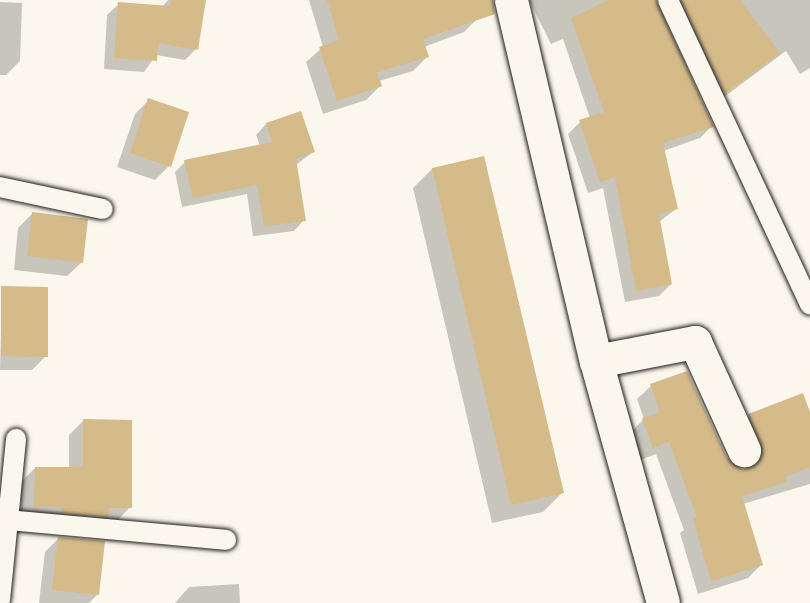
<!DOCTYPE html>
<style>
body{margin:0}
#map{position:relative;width:810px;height:603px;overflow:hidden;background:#fbf7ec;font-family:"Indie Flower",sans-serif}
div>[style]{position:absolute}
.shadow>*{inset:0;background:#0003}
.building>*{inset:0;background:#d5ba8a}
.roads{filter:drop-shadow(0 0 2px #1c1c1c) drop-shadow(0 0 2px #1c1c1c)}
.lane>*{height:20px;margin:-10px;padding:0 10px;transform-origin:10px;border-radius:10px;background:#fbf7ec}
.street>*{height:33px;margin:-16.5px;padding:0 16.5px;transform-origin:16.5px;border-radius:16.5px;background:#fbf7ec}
span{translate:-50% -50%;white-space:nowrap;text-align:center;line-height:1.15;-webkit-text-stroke:4.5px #fbf7ec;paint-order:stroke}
</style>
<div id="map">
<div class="shadow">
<div style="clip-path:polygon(168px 0,197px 0,196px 49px,185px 60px,156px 55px,144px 72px,104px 69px,107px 15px,119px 4px,162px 7px)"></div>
<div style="clip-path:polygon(309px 0,472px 0,478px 18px,464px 32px,424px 47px,427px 57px,413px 71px,379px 81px,380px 86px,366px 100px,323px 114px,306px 62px,323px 47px)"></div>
<div style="clip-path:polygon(529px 0,645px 0,712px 126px,700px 138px,663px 151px,676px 209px,659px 222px,671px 284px,659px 296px,625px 302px,603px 188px,588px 193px,568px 134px,580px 122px,590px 118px,563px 39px,551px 44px)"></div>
<div style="clip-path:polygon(681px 0,810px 0,810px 68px,800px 74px,786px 51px,708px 109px,665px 16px)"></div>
<div style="clip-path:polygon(0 2px,22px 3px,20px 61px,6px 75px,0 75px)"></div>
<div style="clip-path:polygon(149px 100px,169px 166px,155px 180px,117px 167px,135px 114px)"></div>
<div style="clip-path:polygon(266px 124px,313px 152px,296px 165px,304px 220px,294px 231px,253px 236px,247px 194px,182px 207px,175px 172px,185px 162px,260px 146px,256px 135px)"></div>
<div style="clip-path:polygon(483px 158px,562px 493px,543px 512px,492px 523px,413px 188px,432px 169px)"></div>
<div style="clip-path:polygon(32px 214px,82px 262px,67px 276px,14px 270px,18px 228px)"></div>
<div style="clip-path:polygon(2px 288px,46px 356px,32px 370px,0 370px)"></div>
<div style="clip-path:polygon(687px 373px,726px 459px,743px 470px,750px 466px,735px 428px,749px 415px,810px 416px,810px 484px,743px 504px,761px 565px,748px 578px,698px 594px,680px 533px,684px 530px,656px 454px,640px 460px,630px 433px,644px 419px,637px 399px,651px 386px)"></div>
<div style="clip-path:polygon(83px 421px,130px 507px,116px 522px,21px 521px,21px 482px,35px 468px,69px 468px,69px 435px)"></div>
<div style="clip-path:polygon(59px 538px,97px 595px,89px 603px,39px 603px,45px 552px)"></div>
<div style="clip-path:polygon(239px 584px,240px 603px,175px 603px,189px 587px)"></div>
</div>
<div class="building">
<div style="clip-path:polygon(171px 0,206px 0,198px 50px,158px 43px,157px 61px,114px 58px,118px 2px,170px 6px)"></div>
<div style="clip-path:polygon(327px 0,493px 0,495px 14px,423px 39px,429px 57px,377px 72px,382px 86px,337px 101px,319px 47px,339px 40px)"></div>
<div style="clip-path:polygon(609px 0,656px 0,714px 127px,663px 143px,678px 209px,659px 214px,672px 284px,636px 291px,615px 177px,600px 182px,579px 120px,604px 112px,571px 18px)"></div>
<div style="clip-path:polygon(681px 0,740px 0,780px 53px,725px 94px)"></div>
<div style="clip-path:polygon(148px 98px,189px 112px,171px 167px,130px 153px)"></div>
<div style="clip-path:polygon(301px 111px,315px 152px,296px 159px,306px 221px,264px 226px,257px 185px,193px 198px,184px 160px,272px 142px,266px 123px)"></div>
<div style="clip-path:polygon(484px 156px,564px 493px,511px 505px,432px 168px)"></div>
<div style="clip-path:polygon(32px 212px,88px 219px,83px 263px,27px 256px)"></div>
<div style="clip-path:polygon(1px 286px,48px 287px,48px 357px,1px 356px)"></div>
<div style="clip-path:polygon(687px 371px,727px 458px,742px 469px,752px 467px,763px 452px,748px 414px,803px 393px,810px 412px,810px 467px,785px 477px,787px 482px,742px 496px,763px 565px,711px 581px,693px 519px,697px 517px,669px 442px,653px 448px,642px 418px,660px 412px,650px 384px)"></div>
<div style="clip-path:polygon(83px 419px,132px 420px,132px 508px,109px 508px,108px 517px,61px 513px,62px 507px,34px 507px,35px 467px,83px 467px)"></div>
<div style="clip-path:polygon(58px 537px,105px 541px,99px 595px,52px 590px)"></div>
</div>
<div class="roads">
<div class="lane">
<div style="left:668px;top:0;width:336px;rotate:65deg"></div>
<div style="left:0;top:187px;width:105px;rotate:12.1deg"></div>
<div style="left:8px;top:520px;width:219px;rotate:5.2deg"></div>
<div style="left:0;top:600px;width:162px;rotate:-84.3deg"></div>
</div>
<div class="street">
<div style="left:511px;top:0;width:371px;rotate:76.8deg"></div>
<div style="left:596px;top:361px;width:250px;rotate:74.5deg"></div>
<div style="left:596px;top:361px;width:101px;rotate:-10.9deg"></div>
<div style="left:695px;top:342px;width:119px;rotate:65.6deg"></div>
</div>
</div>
</div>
